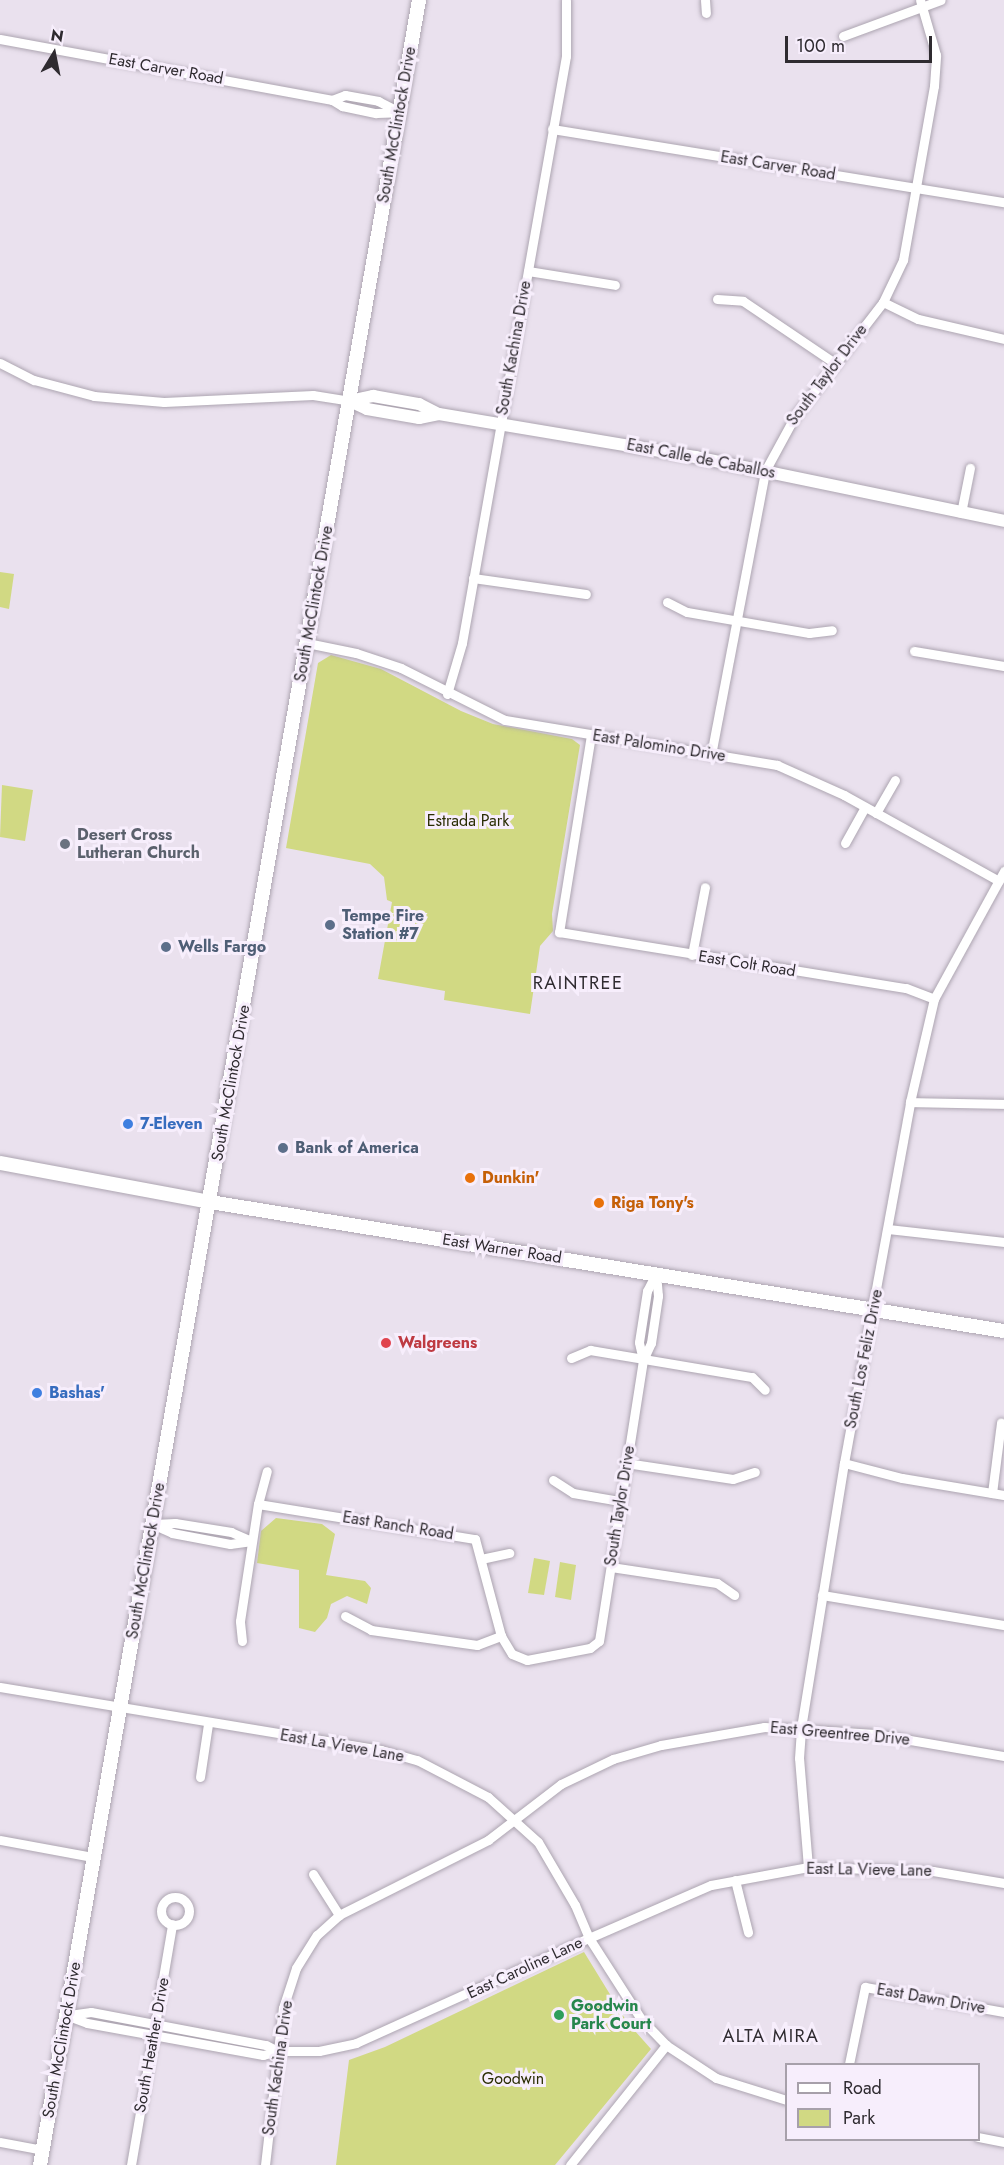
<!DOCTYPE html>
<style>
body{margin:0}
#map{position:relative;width:1004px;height:2165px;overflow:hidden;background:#eae1ee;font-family:Jost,sans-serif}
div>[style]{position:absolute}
.green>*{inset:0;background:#d1d983}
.roads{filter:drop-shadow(0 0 2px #ada5b1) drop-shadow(0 0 2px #ada5b1)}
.minor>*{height:9px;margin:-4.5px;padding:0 4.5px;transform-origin:4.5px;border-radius:4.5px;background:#fff}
.minor>.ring{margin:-4.5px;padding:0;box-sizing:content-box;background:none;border:9px solid #fff;border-radius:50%}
.tertiary>*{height:12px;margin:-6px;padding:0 6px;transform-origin:6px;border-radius:6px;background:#fff}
.secondary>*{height:14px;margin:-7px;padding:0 7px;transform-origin:7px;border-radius:7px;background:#fff}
.dots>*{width:16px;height:16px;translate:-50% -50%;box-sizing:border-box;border:3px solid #f7eefc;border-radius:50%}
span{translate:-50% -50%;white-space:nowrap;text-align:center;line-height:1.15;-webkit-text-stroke:6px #f7eefc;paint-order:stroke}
.street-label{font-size:16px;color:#2f2b30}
.park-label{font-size:16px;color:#292c02}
.worship-label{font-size:16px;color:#5b616d;font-weight:700}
.left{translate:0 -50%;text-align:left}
.service-label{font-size:16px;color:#4e5e75;font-weight:700}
.shop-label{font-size:16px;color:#366cbe;font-weight:700}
.food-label{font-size:16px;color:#c56008;font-weight:700}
.health-label{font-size:16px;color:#be3a42;font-weight:700}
.leisure-label{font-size:16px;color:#27864d;font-weight:700}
.neighbourhood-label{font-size:18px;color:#2f2b30;letter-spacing:1.5px}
.legend{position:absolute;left:785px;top:2063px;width:195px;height:78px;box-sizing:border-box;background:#f7eefc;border:2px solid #a7a0aa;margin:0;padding:8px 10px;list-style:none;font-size:18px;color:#2f2b30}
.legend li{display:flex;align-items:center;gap:12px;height:30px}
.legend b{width:30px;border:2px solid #a7a0aa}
.north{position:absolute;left:24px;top:24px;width:60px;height:60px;-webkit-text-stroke:4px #f7eefc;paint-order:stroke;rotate:10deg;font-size:16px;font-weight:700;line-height:24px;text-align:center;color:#2f2b30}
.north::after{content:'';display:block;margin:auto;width:21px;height:27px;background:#2f2b30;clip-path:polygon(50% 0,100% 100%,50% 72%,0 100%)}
.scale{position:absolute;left:785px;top:36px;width:147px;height:27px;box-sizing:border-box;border:3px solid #2f2b30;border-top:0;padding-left:8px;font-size:18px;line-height:21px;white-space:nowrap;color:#2f2b30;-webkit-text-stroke:4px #f7eefc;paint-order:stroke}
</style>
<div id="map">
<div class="green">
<div style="clip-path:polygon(0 572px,14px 574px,9px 609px,0 607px)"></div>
<div style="clip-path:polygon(331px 655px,381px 669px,461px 711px,493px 724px,572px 739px,580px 745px,552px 914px,553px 931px,540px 946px,530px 1014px,444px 1000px,445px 991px,378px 979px,392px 902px,387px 900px,384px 877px,370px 864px,286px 848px,318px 663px)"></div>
<div style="clip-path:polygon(2px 785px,33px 790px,25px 841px,0 837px)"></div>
<div style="clip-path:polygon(276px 1518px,322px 1524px,335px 1534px,326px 1575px,365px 1581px,371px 1588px,367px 1604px,347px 1596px,331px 1604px,327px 1618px,315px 1632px,299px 1628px,299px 1570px,257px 1563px,261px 1531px)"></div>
<div style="clip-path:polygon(534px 1558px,550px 1561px,544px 1595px,528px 1593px)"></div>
<div style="clip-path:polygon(560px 1562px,576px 1565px,571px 1600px,555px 1597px)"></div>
<div style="clip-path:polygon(584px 1952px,627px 2022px,651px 2049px,555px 2165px,336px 2165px,349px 2060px,385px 2047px)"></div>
</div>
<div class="roads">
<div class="minor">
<div style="left:705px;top:0;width:13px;rotate:86deg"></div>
<div style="left:843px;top:36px;width:104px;rotate:-20.2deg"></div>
<div style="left:0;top:39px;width:338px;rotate:10.4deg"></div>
<div style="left:332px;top:100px;width:12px;rotate:31deg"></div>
<div style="left:342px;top:106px;width:35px;rotate:12deg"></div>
<div style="left:376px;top:113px;width:24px;rotate:-2deg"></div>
<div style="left:332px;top:100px;width:14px;rotate:-21deg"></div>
<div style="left:345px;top:95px;width:34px;rotate:10deg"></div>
<div style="left:378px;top:101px;width:22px;rotate:27deg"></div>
<div style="left:552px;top:129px;width:458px;rotate:9.2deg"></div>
<div style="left:528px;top:271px;width:88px;rotate:9.1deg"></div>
<div style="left:717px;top:299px;width:26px;rotate:4deg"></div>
<div style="left:743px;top:301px;width:112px;rotate:34.1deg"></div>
<div style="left:883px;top:302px;width:39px;rotate:26deg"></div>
<div style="left:918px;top:319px;width:88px;rotate:13.1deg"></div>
<div style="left:0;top:363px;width:38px;rotate:27deg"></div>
<div style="left:34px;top:380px;width:62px;rotate:14.9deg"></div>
<div style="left:94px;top:396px;width:70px;rotate:4.9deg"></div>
<div style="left:164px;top:402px;width:149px;rotate:-2.7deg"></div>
<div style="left:313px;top:395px;width:36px;rotate:9deg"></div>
<div style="left:961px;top:513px;width:46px;rotate:-78.7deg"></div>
<div style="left:473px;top:578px;width:114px;rotate:8.1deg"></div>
<div style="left:667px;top:602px;width:22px;rotate:27deg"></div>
<div style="left:687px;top:612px;width:124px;rotate:9.8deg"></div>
<div style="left:809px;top:633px;width:23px;rotate:-7deg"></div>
<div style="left:307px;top:643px;width:50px;rotate:11.5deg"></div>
<div style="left:356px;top:653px;width:47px;rotate:18.4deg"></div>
<div style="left:401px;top:668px;width:116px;rotate:26.6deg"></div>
<div style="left:505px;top:720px;width:276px;rotate:9.4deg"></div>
<div style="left:777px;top:765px;width:73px;rotate:24.1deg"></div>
<div style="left:844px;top:795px;width:177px;rotate:29deg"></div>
<div style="left:914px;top:651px;width:91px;rotate:9.5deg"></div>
<div style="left:447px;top:694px;width:53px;rotate:-73.6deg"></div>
<div style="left:462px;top:643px;width:596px;rotate:-79.95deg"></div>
<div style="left:566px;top:56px;width:56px;rotate:-90deg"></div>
<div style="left:591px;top:735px;width:200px;rotate:99.2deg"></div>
<div style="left:559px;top:932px;width:351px;rotate:9.2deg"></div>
<div style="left:906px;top:988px;width:30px;rotate:21deg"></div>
<div style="left:711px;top:755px;width:289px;rotate:-79.2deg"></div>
<div style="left:765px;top:471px;width:63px;rotate:-61.4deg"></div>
<div style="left:795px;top:416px;width:144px;rotate:-52.3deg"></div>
<div style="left:883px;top:302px;width:47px;rotate:-64.5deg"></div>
<div style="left:903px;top:260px;width:177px;rotate:-79.9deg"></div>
<div style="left:934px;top:86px;width:31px;rotate:-86deg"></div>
<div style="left:936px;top:55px;width:57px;rotate:-106.2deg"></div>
<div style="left:876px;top:813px;width:38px;rotate:-60deg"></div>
<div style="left:845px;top:843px;width:41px;rotate:-60.9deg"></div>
<div style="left:692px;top:955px;width:69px;rotate:-79.2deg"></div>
<div style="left:910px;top:1102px;width:94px;rotate:1.2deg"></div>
<div style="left:888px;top:1229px;width:117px;rotate:6.4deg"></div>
<div style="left:571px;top:1358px;width:21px;rotate:-23deg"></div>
<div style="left:590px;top:1350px;width:164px;rotate:9.5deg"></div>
<div style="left:752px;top:1377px;width:18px;rotate:45deg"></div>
<div style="left:643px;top:1360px;width:18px;rotate:-103deg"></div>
<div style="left:639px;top:1342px;width:52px;rotate:-81.1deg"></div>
<div style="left:647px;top:1291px;width:18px;rotate:-63deg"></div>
<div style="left:626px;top:1463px;width:108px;rotate:8.5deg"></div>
<div style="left:733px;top:1479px;width:23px;rotate:-18deg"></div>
<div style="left:844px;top:1463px;width:60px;rotate:14.5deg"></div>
<div style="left:902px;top:1478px;width:103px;rotate:9.5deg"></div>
<div style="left:553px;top:1480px;width:24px;rotate:33deg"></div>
<div style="left:573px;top:1493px;width:48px;rotate:9.7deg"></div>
<div style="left:992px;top:1493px;width:71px;rotate:-82.7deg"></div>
<div style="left:258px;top:1504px;width:220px;rotate:9.2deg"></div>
<div style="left:475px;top:1539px;width:100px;rotate:75deg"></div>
<div style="left:152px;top:1524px;width:22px;rotate:24deg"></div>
<div style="left:172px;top:1533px;width:59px;rotate:10.7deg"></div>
<div style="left:230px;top:1544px;width:22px;rotate:-8deg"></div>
<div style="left:154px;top:1524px;width:21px;rotate:-3deg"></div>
<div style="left:175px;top:1523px;width:57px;rotate:9.1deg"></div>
<div style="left:231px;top:1532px;width:20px;rotate:24deg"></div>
<div style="left:481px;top:1559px;width:29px;rotate:-12deg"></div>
<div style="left:611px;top:1567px;width:107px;rotate:8.6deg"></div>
<div style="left:717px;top:1583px;width:21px;rotate:35deg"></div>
<div style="left:822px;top:1595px;width:184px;rotate:9.4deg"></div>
<div style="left:345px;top:1616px;width:30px;rotate:28deg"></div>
<div style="left:371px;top:1630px;width:107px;rotate:8.1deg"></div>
<div style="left:477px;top:1645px;width:26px;rotate:-21deg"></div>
<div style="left:501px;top:1636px;width:21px;rotate:59deg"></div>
<div style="left:512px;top:1654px;width:16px;rotate:22deg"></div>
<div style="left:527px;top:1660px;width:64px;rotate:-10.8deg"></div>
<div style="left:590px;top:1648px;width:11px;rotate:-38deg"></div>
<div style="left:599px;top:1641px;width:284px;rotate:-81.1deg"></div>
<div style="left:643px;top:1360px;width:19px;rotate:-65deg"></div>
<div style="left:651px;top:1343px;width:48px;rotate:-81.5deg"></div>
<div style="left:658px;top:1296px;width:22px;rotate:-95deg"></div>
<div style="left:242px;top:1641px;width:20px;rotate:-96deg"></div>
<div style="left:240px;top:1621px;width:118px;rotate:-81.3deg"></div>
<div style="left:258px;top:1504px;width:34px;rotate:-75deg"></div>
<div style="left:0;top:1687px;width:386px;rotate:9.4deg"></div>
<div style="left:381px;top:1750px;width:37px;rotate:16deg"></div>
<div style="left:417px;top:1760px;width:80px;rotate:27.5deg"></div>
<div style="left:488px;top:1797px;width:67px;rotate:42deg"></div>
<div style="left:538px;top:1842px;width:73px;rotate:59.6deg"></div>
<div style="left:575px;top:1905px;width:36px;rotate:67deg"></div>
<div style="left:589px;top:1938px;width:133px;rotate:-23.5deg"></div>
<div style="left:711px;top:1885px;width:99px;rotate:-10.5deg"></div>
<div style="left:808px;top:1867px;width:125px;rotate:1.8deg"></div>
<div style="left:933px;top:1871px;width:72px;rotate:9.6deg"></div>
<div style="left:200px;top:1777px;width:54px;rotate:-81.4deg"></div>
<div style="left:0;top:1840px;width:95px;rotate:10.4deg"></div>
<div style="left:808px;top:1867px;width:109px;rotate:-94.7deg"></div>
<div style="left:799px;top:1758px;width:30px;rotate:-86deg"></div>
<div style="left:801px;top:1728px;width:268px;rotate:-80.8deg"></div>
<div style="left:844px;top:1463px;width:367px;rotate:-79.6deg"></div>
<div style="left:910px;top:1102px;width:106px;rotate:-76.9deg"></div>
<div style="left:934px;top:999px;width:146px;rotate:-61.3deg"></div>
<div style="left:313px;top:1874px;width:49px;rotate:57.6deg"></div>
<div style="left:735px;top:1880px;width:54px;rotate:76deg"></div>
<div class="ring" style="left:161px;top:1897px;width:19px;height:19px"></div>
<div style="left:66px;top:2015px;width:22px;rotate:21deg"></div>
<div style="left:87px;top:2023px;width:179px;rotate:10.3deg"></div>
<div style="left:263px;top:2055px;width:16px;rotate:-15deg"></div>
<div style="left:278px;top:2051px;width:41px"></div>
<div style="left:319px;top:2051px;width:38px;rotate:-12deg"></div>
<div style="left:356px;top:2043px;width:256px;rotate:-24.3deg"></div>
<div style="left:589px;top:1938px;width:96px;rotate:57.3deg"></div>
<div style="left:641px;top:2019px;width:36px;rotate:46deg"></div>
<div style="left:666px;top:2045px;width:60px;rotate:33.4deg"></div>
<div style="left:716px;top:2078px;width:73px;rotate:17.4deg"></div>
<div style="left:69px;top:2015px;width:22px;rotate:-8deg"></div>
<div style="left:91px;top:2012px;width:178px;rotate:10.7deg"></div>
<div style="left:266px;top:2045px;width:13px;rotate:27deg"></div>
<div style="left:849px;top:2064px;width:79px;rotate:-78.3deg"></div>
<div style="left:865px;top:1987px;width:141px;rotate:10.2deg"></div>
<div style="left:978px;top:2137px;width:26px;rotate:11deg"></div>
<div style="left:0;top:2142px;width:44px;rotate:10.5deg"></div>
<div style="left:131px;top:2165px;width:244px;rotate:-80.3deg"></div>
<div style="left:265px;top:2165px;width:158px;rotate:-83.5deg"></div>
<div style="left:283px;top:2008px;width:42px;rotate:-72deg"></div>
<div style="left:296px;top:1968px;width:39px;rotate:-58deg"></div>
<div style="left:317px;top:1935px;width:30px;rotate:-42deg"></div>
<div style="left:339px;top:1915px;width:167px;rotate:-26.7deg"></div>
<div style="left:488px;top:1840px;width:92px;rotate:-37.5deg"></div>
<div style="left:561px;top:1784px;width:58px;rotate:-25.7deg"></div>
<div style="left:613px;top:1759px;width:50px;rotate:-16.3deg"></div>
<div style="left:661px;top:1745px;width:105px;rotate:-9.9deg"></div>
<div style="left:764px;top:1727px;width:111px;rotate:3.6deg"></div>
<div style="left:875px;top:1734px;width:131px;rotate:9.7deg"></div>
<div style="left:570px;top:2165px;width:154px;rotate:-51.3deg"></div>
</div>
<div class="tertiary">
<div style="left:349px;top:401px;width:25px;rotate:-12deg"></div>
<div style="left:373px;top:396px;width:47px;rotate:9.9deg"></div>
<div style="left:419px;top:404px;width:22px;rotate:27deg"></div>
<div style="left:439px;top:414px;width:261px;rotate:9.5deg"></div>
<div style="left:696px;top:457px;width:315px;rotate:11.7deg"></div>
<div style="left:350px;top:401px;width:19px;rotate:25deg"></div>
<div style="left:367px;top:409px;width:53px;rotate:9.8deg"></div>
<div style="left:419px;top:418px;width:20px;rotate:-11deg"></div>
</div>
<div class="secondary">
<div style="left:0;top:1163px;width:214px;rotate:10.5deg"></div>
<div style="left:210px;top:1202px;width:804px;rotate:9.23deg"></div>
<div style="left:40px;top:2165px;width:2198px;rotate:-80.07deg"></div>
</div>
</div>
<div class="dots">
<div style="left:65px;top:844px;background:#6b7280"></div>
<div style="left:330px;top:925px;background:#5c6f8a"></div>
<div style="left:166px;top:947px;background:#5c6f8a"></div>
<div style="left:128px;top:1124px;background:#3f7fe0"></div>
<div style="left:283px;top:1148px;background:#5c6f8a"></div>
<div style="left:470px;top:1178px;background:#e8710a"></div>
<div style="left:599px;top:1203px;background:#e8710a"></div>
<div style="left:386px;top:1343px;background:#e0444e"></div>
<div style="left:37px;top:1393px;background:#3f7fe0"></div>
<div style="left:559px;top:2015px;background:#2e9e5b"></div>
</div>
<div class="street-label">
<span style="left:166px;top:69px;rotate:10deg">East Carver Road</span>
<span style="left:397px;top:125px;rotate:-80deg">South McClintock Drive</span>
<span style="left:778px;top:166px;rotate:9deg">East Carver Road</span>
<span style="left:514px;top:348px;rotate:-80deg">South Kachina Drive</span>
<span style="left:827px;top:375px;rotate:-53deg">South Taylor Drive</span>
<span style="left:701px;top:459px;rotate:11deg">East Calle de Caballos</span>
<span style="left:314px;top:604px;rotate:-80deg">South McClintock Drive</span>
<span style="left:659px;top:746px;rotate:9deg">East Palomino Drive</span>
<span style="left:747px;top:964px;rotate:9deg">East Colt Road</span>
<span style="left:231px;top:1083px;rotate:-80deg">South McClintock Drive</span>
<span style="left:502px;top:1249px;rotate:9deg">East Warner Road</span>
<span style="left:864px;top:1359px;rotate:-79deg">South Los Feliz Drive</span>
<span style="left:620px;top:1506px;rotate:-81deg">South Taylor Drive</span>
<span style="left:398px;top:1526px;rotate:9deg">East Ranch Road</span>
<span style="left:146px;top:1561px;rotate:-80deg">South McClintock Drive</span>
<span style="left:840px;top:1734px;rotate:5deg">East Greentree Drive</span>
<span style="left:342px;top:1746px;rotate:10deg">East La Vieve Lane</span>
<span style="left:869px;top:1870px;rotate:1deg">East La Vieve Lane</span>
<span style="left:525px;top:1968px;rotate:-25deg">East Caroline Lane</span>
<span style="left:931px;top:1999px;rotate:10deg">East Dawn Drive</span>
<span style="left:62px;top:2040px;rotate:-80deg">South McClintock Drive</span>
<span style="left:152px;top:2045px;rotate:-80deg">South Heather Drive</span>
<span style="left:278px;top:2068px;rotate:-82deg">South Kachina Drive</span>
</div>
<div class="park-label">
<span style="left:468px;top:821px">Estrada Park</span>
<span style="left:513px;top:2079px">Goodwin</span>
</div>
<div class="worship-label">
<span class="left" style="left:77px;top:844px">Desert Cross<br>Lutheran Church</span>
</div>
<div class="service-label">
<span class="left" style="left:342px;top:925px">Tempe Fire<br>Station #7</span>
<span class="left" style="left:178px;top:947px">Wells Fargo</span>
<span class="left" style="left:295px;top:1148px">Bank of America</span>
</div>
<div class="shop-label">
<span class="left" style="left:140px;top:1124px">7-Eleven</span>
<span class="left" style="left:49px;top:1393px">Bashas'</span>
</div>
<div class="food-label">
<span class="left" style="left:482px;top:1178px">Dunkin'</span>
<span class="left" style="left:611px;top:1203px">Riga Tony's</span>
</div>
<div class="health-label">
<span class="left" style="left:398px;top:1343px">Walgreens</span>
</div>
<div class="leisure-label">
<span class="left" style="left:571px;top:2015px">Goodwin<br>Park Court</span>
</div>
<div class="neighbourhood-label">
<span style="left:578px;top:983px">RAINTREE</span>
<span style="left:771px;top:2036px">ALTA MIRA</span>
</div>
<ul class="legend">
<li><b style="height:8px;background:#fff"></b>Road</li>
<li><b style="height:16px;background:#d1d983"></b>Park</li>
</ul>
<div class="north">N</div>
<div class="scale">100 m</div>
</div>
